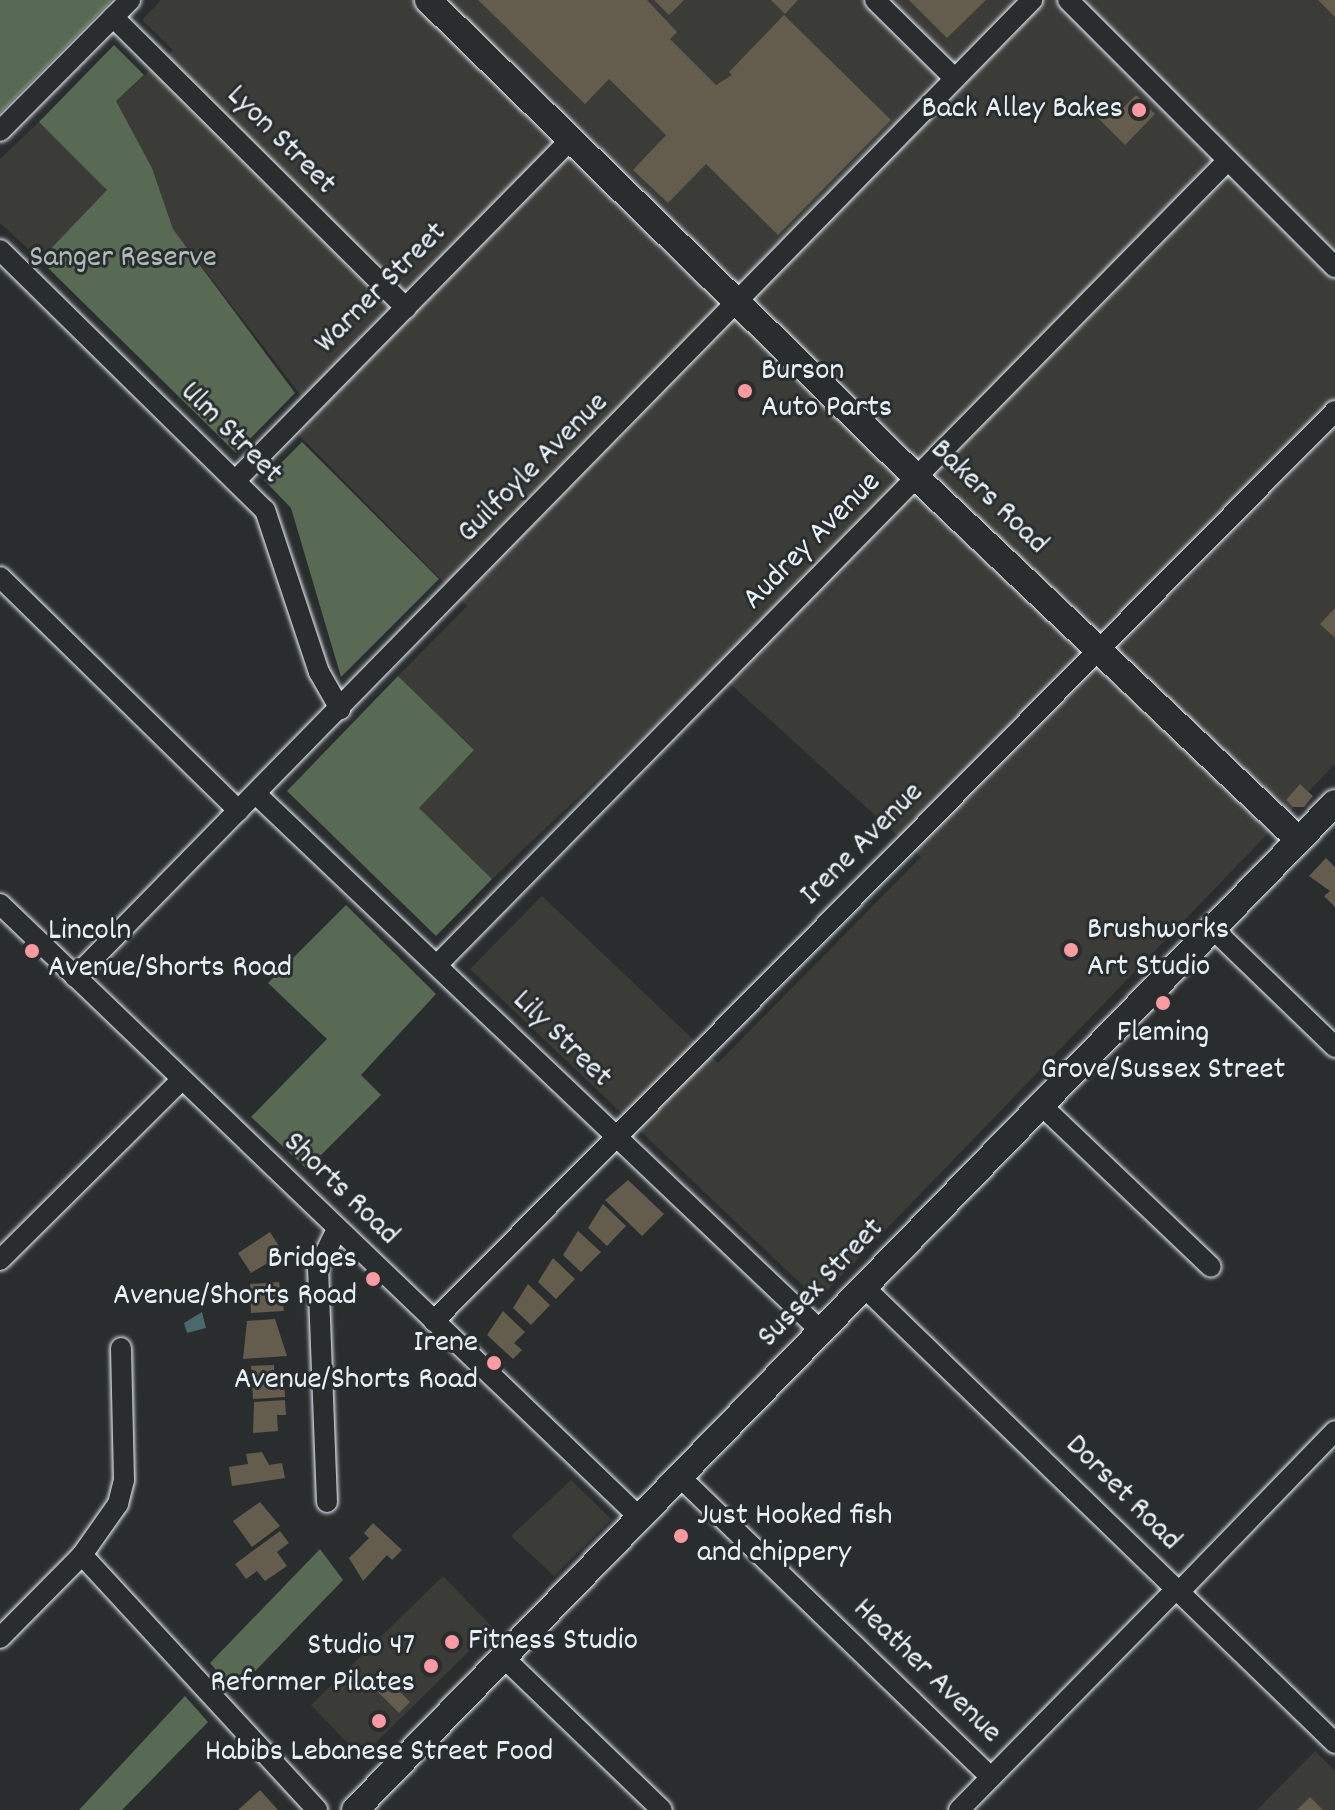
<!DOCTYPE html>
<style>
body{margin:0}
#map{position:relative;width:1335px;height:1810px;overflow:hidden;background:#2a2d2e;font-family:Dekko,sans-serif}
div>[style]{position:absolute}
.built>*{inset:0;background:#3b3b37}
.green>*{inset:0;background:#586a54}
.water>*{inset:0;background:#4b686d}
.building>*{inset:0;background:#645c4c}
.roads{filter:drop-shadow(0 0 2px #e8f1f8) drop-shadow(0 0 2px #e8f1f8)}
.minor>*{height:20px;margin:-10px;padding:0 10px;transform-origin:10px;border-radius:10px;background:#2a2d2e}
.tertiary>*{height:26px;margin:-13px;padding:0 13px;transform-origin:13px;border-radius:13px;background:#2a2d2e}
.dots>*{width:22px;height:22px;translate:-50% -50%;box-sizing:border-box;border:4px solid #2a2d2e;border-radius:50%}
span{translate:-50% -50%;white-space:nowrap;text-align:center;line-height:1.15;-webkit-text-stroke:6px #2a2d2e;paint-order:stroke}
.poi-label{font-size:32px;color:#e8f1f8}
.right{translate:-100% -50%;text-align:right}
.left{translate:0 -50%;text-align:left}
.street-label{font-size:32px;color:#e8f1f8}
.park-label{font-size:32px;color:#aebbb6}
</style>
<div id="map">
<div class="built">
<div style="clip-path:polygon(161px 0,1335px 0,1335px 764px,818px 1300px,470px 969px,542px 896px,718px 1063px,921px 857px,714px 669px,492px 879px,418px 808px,474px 750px,398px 676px,467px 606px,298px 434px,316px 415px,173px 229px,152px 168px,116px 101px,173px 50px,142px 20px)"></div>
<div style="clip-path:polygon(39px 122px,108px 190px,40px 260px,0 223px,0 159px)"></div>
<div style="clip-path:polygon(571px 1480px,611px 1519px,554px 1576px,511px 1536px)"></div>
<div style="clip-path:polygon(443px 1576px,493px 1628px,361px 1757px,311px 1705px)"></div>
<div style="clip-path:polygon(1315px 1751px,1335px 1771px,1335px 1810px,1257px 1810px)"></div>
</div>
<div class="green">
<div style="clip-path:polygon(0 0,112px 0,0 113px)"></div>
<div style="clip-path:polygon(114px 45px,144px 75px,116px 101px,152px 168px,173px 229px,295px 393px,236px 453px,40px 260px,107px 190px,39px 122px)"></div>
<div style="clip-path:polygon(302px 442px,439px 579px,341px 677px,291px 508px,264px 480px)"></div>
<div style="clip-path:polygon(398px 676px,474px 750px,419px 808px,492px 879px,436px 936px,287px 791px)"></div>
<div style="clip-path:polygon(346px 905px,436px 994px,361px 1075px,381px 1095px,307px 1169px,251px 1117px,327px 1039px,268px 983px)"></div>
<div style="clip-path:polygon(320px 1549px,343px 1580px,235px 1692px,210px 1663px)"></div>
<div style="clip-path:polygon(185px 1696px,208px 1722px,122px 1810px,79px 1810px)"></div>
</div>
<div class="water">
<div style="clip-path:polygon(202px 1312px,206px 1328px,187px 1333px,184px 1323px)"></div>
</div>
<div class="building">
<div style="clip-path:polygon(478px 0,647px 0,677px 32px,670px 39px,716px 85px,732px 75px,729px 72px,784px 15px,891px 120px,778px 235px,706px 164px,668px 203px,633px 170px,666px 135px,609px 79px,585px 104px)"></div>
<div style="clip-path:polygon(654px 0,684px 0,669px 15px)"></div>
<div style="clip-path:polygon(771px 0,798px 0,785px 14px)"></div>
<div style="clip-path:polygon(909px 0,986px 0,947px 38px)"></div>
<div style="clip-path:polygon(1318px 0,1335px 0,1335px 17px)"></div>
<div style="clip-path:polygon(1136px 95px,1155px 114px,1125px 145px,1098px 118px,1110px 107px,1117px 114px)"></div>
<div style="clip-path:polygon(1335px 608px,1335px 638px,1320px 624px)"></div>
<div style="clip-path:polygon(1300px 784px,1313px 796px,1304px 807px,1293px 807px,1286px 800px)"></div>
<div style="clip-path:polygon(1326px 858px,1335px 867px,1335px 907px,1324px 896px,1330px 891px,1309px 876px)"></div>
<div style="clip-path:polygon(628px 1180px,664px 1214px,642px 1236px,605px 1200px)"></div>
<div style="clip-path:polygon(603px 1204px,626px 1226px,607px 1246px,588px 1228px)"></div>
<div style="clip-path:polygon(578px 1231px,601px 1252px,581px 1272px,563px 1255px)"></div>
<div style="clip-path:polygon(270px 1232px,279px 1246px,267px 1254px,271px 1261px,251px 1273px,238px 1253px)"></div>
<div style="clip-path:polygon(553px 1258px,575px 1279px,556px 1299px,538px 1282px)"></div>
<div style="clip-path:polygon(279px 1282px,284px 1311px,251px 1313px,250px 1284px)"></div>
<div style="clip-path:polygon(528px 1284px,550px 1305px,531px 1325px,513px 1308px)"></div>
<div style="clip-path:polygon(503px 1311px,525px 1332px,514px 1343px,522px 1350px,513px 1359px,487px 1335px)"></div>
<div style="clip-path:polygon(275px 1319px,287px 1356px,243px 1359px,247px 1321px)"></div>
<div style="clip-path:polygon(274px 1365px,275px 1383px,284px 1382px,285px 1397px,253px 1399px,251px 1366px)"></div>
<div style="clip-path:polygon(285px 1400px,286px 1415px,277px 1415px,278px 1431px,253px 1433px,254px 1402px)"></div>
<div style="clip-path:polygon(262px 1452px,269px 1465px,282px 1463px,285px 1478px,232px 1486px,229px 1467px,248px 1464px,246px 1454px)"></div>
<div style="clip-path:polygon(260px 1502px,280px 1526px,252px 1547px,233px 1521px)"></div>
<div style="clip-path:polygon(373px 1523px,402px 1550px,392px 1560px,387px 1555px,363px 1581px,349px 1558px,369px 1538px,364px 1533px)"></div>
<div style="clip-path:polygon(280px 1531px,289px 1543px,277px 1552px,287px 1566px,265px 1581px,257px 1571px,246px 1579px,235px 1564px)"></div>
<div style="clip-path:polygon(385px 1677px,410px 1702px,399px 1713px,374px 1688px)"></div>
<div style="clip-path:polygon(260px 1790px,278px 1810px,238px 1810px)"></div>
<div style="clip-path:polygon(1310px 1797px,1323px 1810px,1297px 1810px)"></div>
</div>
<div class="roads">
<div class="minor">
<div style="left:875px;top:0;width:112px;rotate:44.6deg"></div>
<div style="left:1068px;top:0;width:378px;rotate:45deg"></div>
<div style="left:113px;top:17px;width:413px;rotate:44.8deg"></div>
<div style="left:0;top:131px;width:185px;rotate:-45.2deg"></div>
<div style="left:0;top:250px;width:371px;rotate:44.5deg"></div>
<div style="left:265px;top:510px;width:171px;rotate:71.6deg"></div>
<div style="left:319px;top:672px;width:43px;rotate:60.4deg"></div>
<div style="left:236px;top:480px;width:477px;rotate:-45.5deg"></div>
<div style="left:0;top:577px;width:334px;rotate:44.4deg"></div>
<div style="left:256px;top:794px;width:781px;rotate:43.55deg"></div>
<div style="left:0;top:904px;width:887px;rotate:43.81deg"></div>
<div style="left:1213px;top:929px;width:170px;rotate:44deg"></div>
<div style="left:438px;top:964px;width:1127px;rotate:-45.5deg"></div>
<div style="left:75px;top:977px;width:1368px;rotate:-45.59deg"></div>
<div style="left:1042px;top:1106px;width:233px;rotate:43.6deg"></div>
<div style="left:0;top:1260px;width:255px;rotate:-44.8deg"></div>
<div style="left:865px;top:1288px;width:654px;rotate:44.07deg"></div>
<div style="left:434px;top:1321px;width:1281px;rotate:-45.28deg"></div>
<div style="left:680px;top:1477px;width:432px;rotate:44deg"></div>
<div style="left:327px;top:1502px;width:234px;rotate:-92.2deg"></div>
<div style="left:318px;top:1268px;width:43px;rotate:-64deg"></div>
<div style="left:82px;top:1555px;width:347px;rotate:47.3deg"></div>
<div style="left:1179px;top:1592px;width:224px;rotate:-45.9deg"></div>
<div style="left:0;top:1638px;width:117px;rotate:-45.3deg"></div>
<div style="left:82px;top:1555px;width:62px;rotate:-54.8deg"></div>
<div style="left:118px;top:1504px;width:25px;rotate:-76deg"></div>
<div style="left:124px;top:1480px;width:132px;rotate:-91.3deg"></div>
<div style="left:504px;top:1658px;width:219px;rotate:43.9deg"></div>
<div style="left:959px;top:1810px;width:310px;rotate:-45.5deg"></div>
</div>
<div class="tertiary">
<div style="left:428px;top:0;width:684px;rotate:44.35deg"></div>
<div style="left:917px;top:478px;width:526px;rotate:43.46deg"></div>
<div style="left:355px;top:1810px;width:1405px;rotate:-45.78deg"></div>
</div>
</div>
<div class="dots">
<div style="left:1139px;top:110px;background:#ff9aa2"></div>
<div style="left:745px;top:391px;background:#ff9aa2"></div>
<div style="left:1071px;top:950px;background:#ff9aa2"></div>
<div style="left:32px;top:951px;background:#ff9aa2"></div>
<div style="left:1163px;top:1003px;background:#ff9aa2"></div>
<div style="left:373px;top:1279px;background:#ff9aa2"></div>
<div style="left:494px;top:1363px;background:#ff9aa2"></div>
<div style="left:681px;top:1536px;background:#ff9aa2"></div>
<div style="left:452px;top:1642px;background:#ff9aa2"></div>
<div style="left:431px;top:1666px;background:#ff9aa2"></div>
<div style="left:379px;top:1721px;background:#ff9aa2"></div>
</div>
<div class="poi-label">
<span class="right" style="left:1123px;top:110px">Back Alley Bakes</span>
<span class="left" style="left:761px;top:391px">Burson<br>Auto Parts</span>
<span class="left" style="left:1087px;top:950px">Brushworks<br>Art Studio</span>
<span class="left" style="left:48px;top:951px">Lincoln<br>Avenue/Shorts Road</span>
<span style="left:1163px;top:1053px">Fleming<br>Grove/Sussex Street</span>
<span class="right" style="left:357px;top:1279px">Bridges<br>Avenue/Shorts Road</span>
<span class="right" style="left:478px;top:1363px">Irene<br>Avenue/Shorts Road</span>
<span class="left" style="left:697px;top:1536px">Just Hooked fish<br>and chippery</span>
<span class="left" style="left:468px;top:1642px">Fitness Studio</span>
<span class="right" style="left:415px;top:1666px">Studio 47<br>Reformer Pilates</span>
<span style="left:379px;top:1753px">Habibs Lebanese Street Food</span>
</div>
<div class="street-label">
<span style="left:280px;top:141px;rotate:45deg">Lyon Street</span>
<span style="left:382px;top:289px;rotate:-45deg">Warner Street</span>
<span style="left:230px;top:434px;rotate:45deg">Ulm Street</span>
<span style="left:534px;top:469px;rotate:-45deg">Guilfoyle Avenue</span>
<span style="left:988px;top:498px;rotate:44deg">Bakers Road</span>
<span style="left:813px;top:542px;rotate:-45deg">Audrey Avenue</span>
<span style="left:863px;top:845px;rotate:-45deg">Irene Avenue</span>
<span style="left:561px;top:1040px;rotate:44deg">Lily Street</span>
<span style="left:340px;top:1190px;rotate:44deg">Shorts Road</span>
<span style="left:822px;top:1284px;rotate:-46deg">Sussex Street</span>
<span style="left:1122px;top:1494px;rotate:45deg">Dorset Road</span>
<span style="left:926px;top:1672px;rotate:44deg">Heather Avenue</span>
</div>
<div class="park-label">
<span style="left:123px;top:259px">Sanger Reserve</span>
</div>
</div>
